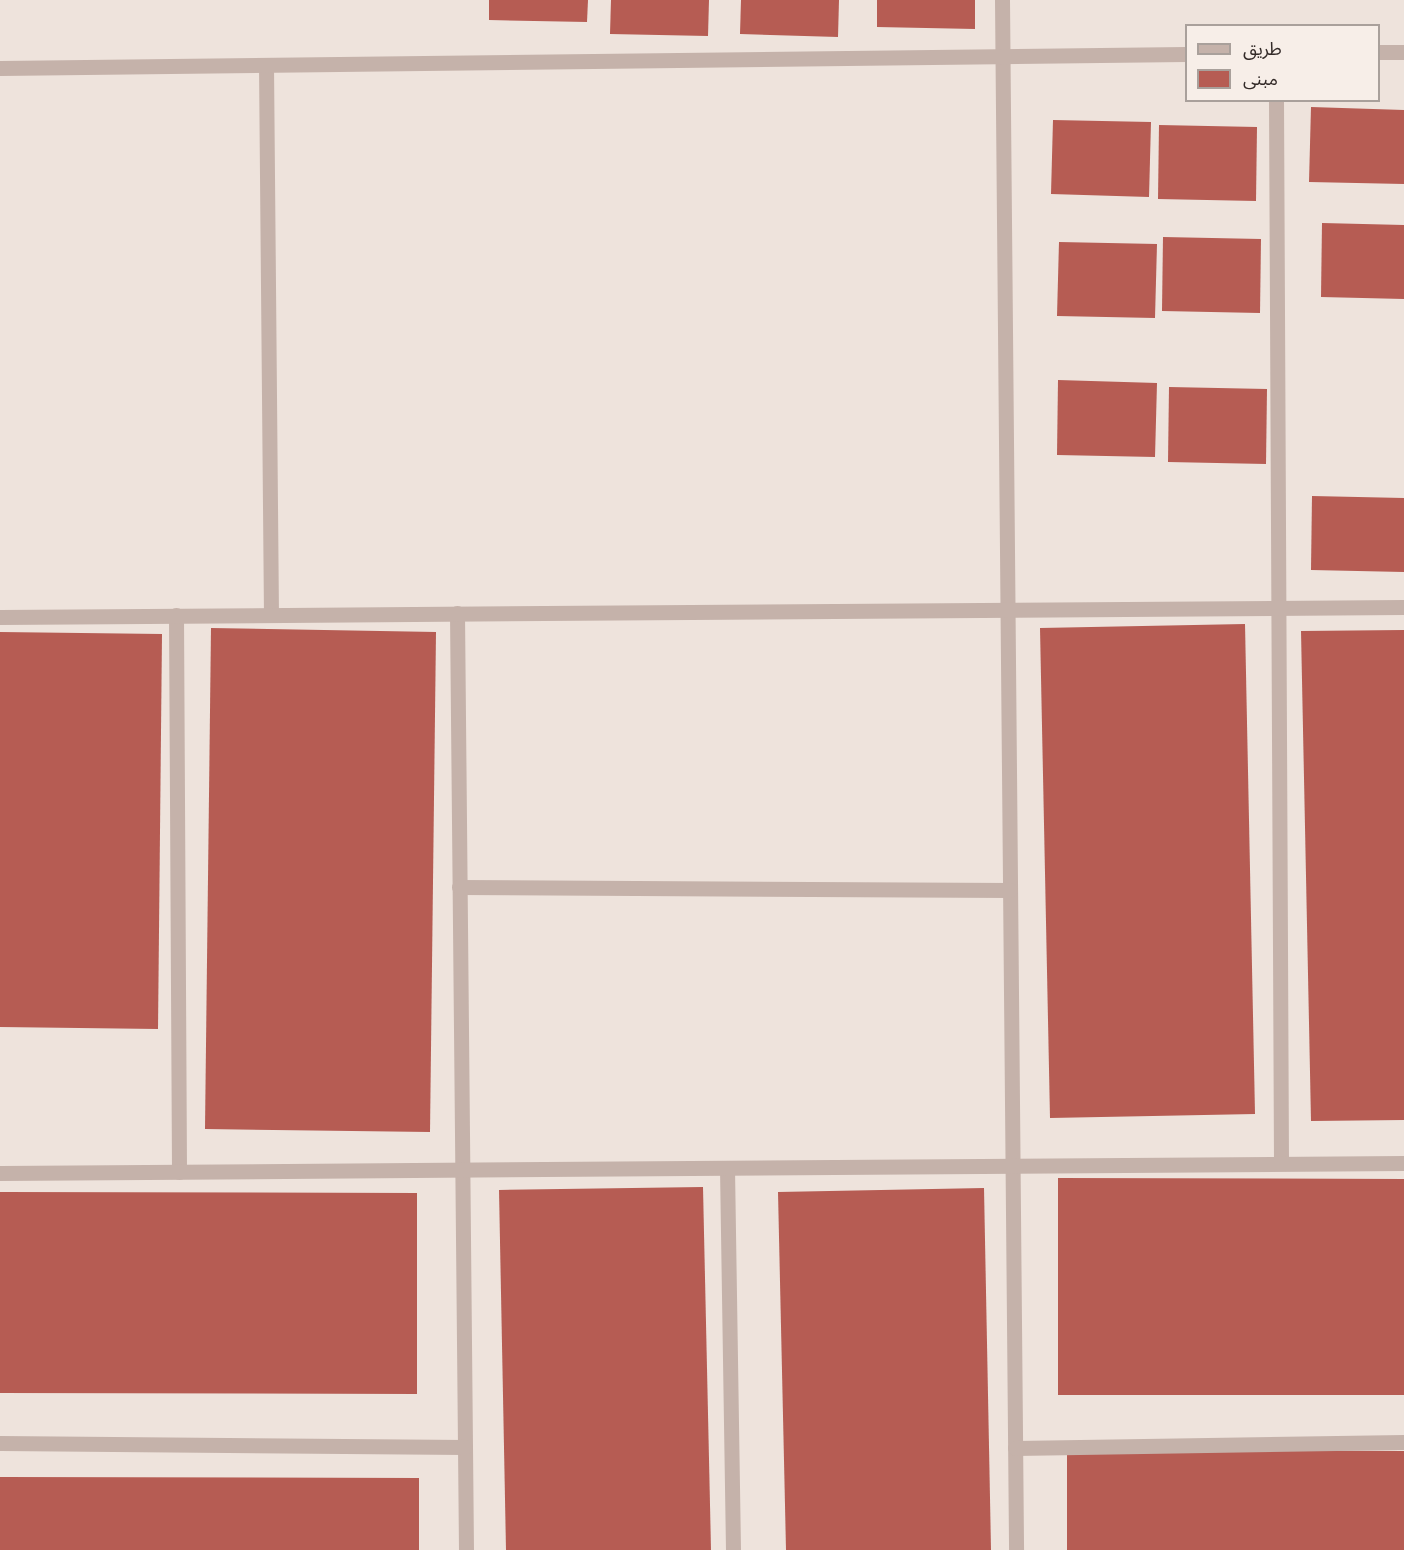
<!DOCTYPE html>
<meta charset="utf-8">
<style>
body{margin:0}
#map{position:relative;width:1404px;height:1550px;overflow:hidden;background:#eee3dc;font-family:Overpass,"Noto Sans Arabic",sans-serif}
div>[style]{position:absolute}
.building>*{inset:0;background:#b65c53}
.minor>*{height:15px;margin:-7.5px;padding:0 7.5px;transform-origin:7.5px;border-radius:7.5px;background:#c5b2aa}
span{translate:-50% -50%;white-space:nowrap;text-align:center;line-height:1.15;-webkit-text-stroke:6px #f7eee8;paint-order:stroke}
.legend{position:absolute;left:1185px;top:24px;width:195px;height:78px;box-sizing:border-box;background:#f7eee8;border:2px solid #a9a09b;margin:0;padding:8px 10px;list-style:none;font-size:18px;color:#332a28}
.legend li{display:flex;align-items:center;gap:12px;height:30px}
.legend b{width:30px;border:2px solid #a9a09b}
</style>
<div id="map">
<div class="building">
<div style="clip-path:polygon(489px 0,588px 0,587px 22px,489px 20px)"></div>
<div style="clip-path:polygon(611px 0,709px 0,708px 36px,610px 34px)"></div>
<div style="clip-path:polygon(741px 0,839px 0,838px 37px,740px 34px)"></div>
<div style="clip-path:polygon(877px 0,975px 0,975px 29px,877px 27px)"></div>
<div style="clip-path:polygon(1311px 107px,1404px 110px,1404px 184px,1309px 182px)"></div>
<div style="clip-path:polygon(1053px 120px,1151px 122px,1149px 197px,1051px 194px)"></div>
<div style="clip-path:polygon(1159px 125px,1257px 127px,1256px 201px,1158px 199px)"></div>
<div style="clip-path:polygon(1322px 223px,1404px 225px,1404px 299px,1321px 297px)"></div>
<div style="clip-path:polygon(1163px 237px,1261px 239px,1260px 313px,1162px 311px)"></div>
<div style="clip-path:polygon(1059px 242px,1157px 244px,1155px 318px,1057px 316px)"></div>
<div style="clip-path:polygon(1058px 380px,1157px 383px,1155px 457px,1057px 455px)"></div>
<div style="clip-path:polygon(1169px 387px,1267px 389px,1266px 464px,1168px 462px)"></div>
<div style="clip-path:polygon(1312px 496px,1404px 498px,1404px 572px,1311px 570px)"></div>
<div style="clip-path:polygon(1245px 624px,1255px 1114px,1050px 1118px,1040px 628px)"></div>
<div style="clip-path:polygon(211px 628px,436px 632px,430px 1132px,205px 1129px)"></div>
<div style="clip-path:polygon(1404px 630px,1404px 1120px,1311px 1121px,1301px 631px)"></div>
<div style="clip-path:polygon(0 632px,162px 634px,158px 1029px,0 1027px)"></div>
<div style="clip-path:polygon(1058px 1178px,1404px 1179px,1404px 1395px,1058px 1395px)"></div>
<div style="clip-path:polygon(703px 1187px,711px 1550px,506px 1550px,499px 1190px)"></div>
<div style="clip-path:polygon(984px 1188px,991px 1550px,786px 1550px,778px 1192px)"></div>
<div style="clip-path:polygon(0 1192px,417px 1193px,417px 1394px,0 1393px)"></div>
<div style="clip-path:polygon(1067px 1450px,1404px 1451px,1404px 1550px,1067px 1550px)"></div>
<div style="clip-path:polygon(0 1477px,419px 1478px,419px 1550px,0 1550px)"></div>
</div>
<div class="minor">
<div style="left:1002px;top:0;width:1550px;rotate:89.48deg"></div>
<div style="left:1378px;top:52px;width:26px"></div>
<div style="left:266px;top:65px;width:550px;rotate:89.48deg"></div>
<div style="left:0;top:68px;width:1186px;rotate:-0.68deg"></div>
<div style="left:1276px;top:100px;width:1063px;rotate:89.73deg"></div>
<div style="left:457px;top:613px;width:937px;rotate:89.45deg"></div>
<div style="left:176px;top:615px;width:557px;rotate:89.69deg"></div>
<div style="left:0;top:617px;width:1404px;rotate:-0.41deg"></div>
<div style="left:459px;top:887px;width:551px;rotate:0.31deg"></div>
<div style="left:727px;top:1168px;width:382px;rotate:89.1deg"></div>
<div style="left:0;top:1173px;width:1404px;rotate:-0.41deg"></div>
<div style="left:0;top:1443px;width:465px;rotate:0.5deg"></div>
<div style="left:1015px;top:1448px;width:389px;rotate:-0.9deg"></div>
</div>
<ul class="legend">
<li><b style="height:8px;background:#c5b2aa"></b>طريق</li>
<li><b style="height:16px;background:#b65c53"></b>مبنى</li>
</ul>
</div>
